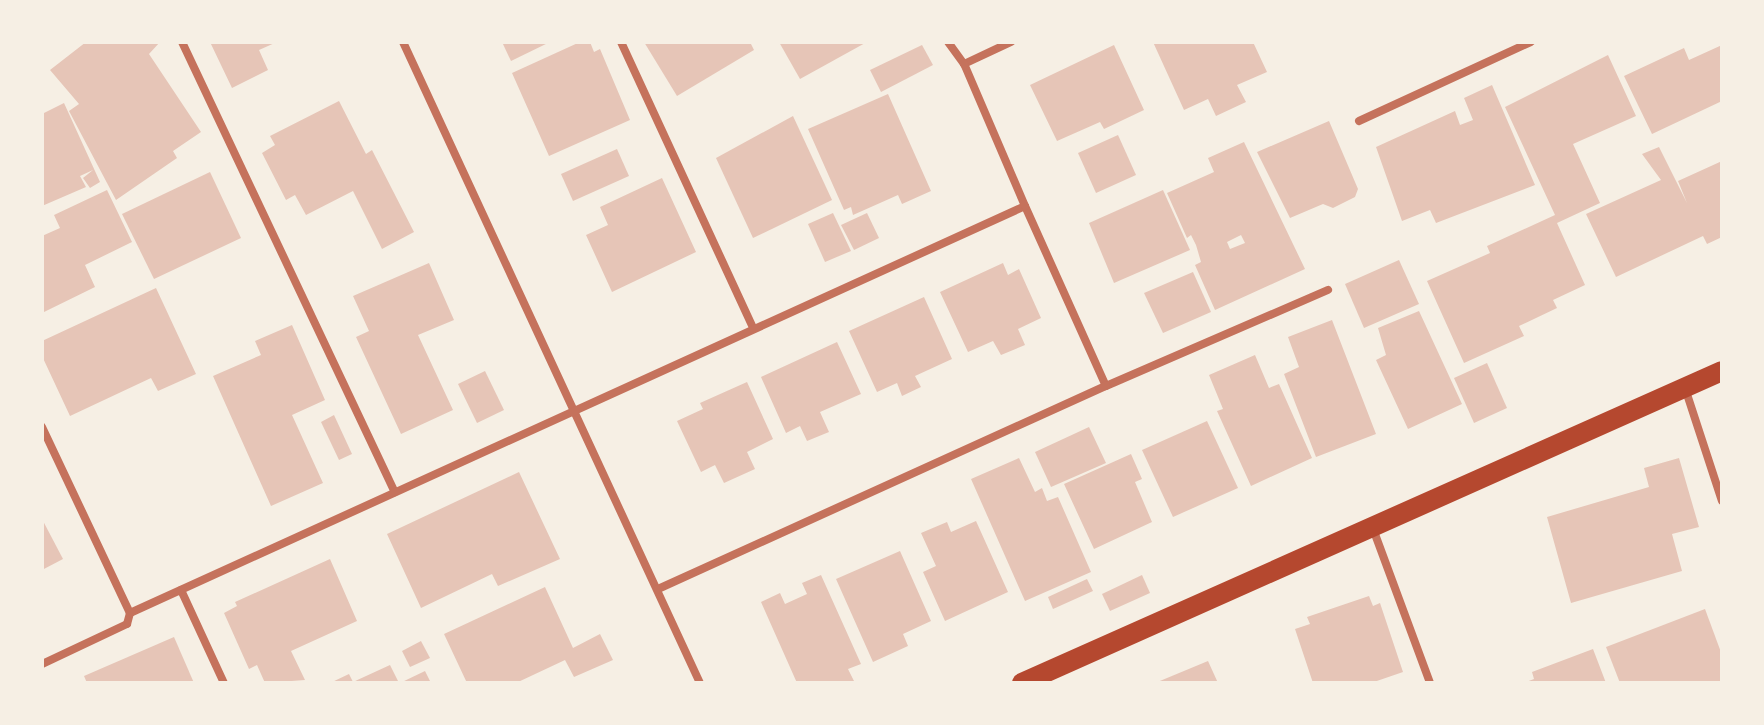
<!DOCTYPE html>
<style>
body{margin:0}
#map{position:relative;width:1764px;height:725px;overflow:hidden;background:#f6efe4;font-family:"Roboto Serif",serif}
div>[style]{position:absolute}
.building>*{inset:0;background:#e6c5b7}
.minor>*{height:8px;margin:-4px;padding:0 4px;transform-origin:4px;border-radius:4px;background:#c5725c}
.primary>*{height:20px;margin:-10px;padding:0 10px;transform-origin:10px;border-radius:10px;background:#b5482f}
span{translate:-50% -50%;white-space:nowrap;text-align:center;line-height:1.15;-webkit-text-stroke:6px #f6efe4;paint-order:stroke}
.frame{position:absolute;inset:0;border:44px solid #f6efe4;pointer-events:none}
</style>
<div id="map">
<div class="building">
<div style="clip-path:polygon(86px 42px,160px 42px,149px 54px,201px 132px,173px 151px,177px 158px,116px 200px,69px 111px,79px 104px,50px 70px)"></div>
<div style="clip-path:polygon(210px 42px,277px 42px,259px 50px,268px 70px,232px 88px)"></div>
<div style="clip-path:polygon(502px 42px,550px 42px,511px 61px)"></div>
<div style="clip-path:polygon(580px 42px,590px 42px,594px 52px,600px 49px,630px 120px,549px 156px,512px 73px)"></div>
<div style="clip-path:polygon(644px 42px,750px 42px,754px 50px,677px 96px)"></div>
<div style="clip-path:polygon(779px 42px,867px 42px,800px 79px)"></div>
<div style="clip-path:polygon(1153px 42px,1253px 42px,1267px 72px,1237px 85px,1246px 102px,1216px 116px,1208px 99px,1184px 110px)"></div>
<div style="clip-path:polygon(922px 45px,933px 65px,881px 92px,870px 70px)"></div>
<div style="clip-path:polygon(1114px 45px,1144px 110px,1104px 129px,1100px 122px,1057px 141px,1030px 85px)"></div>
<div style="clip-path:polygon(1722px 45px,1722px 101px,1652px 134px,1624px 76px,1684px 48px,1689px 60px)"></div>
<div style="clip-path:polygon(1608px 55px,1636px 116px,1573px 144px,1600px 203px,1557px 223px,1585px 285px,1553px 300px,1557px 308px,1519px 326px,1524px 336px,1464px 363px,1427px 281px,1490px 253px,1487px 246px,1555px 215px,1505px 107px)"></div>
<div style="clip-path:polygon(1492px 85px,1535px 185px,1436px 223px,1430px 210px,1402px 221px,1376px 147px,1455px 111px,1460px 125px,1473px 120px,1464px 98px)"></div>
<div style="clip-path:polygon(888px 94px,931px 191px,902px 204px,898px 195px,853px 215px,851px 207px,844px 210px,808px 129px)"></div>
<div style="clip-path:polygon(339px 101px,366px 154px,372px 150px,414px 232px,382px 249px,353px 191px,306px 215px,295px 195px,286px 200px,262px 153px,275px 145px,270px 136px)"></div>
<div style="clip-path:polygon(64px 103px,100px 182px,90px 188px,83px 178px,93px 170px,80px 176px,86px 187px,42px 206px,42px 114px)"></div>
<div style="clip-path:polygon(793px 116px,832px 200px,753px 238px,716px 158px)"></div>
<div style="clip-path:polygon(1329px 121px,1358px 189px,1355px 197px,1333px 208px,1323px 204px,1290px 218px,1257px 152px)"></div>
<div style="clip-path:polygon(1118px 135px,1136px 175px,1096px 193px,1078px 153px)"></div>
<div style="clip-path:polygon(evenodd,1244px 142px,1305px 269px,1215px 310px,1195px 265px,1201px 262px,1196px 245px,1191px 235px,1187px 238px,1167px 193px,1214px 172px,1208px 158px,1244px 142px,1241px 235px,1245px 243px,1230px 249px,1227px 242px,1241px 235px)"></div>
<div style="clip-path:polygon(1659px 147px,1687px 203px,1678px 181px,1722px 161px,1722px 237px,1707px 244px,1703px 236px,1616px 277px,1586px 214px,1661px 180px,1642px 154px)"></div>
<div style="clip-path:polygon(617px 149px,629px 176px,573px 201px,561px 174px)"></div>
<div style="clip-path:polygon(210px 172px,241px 238px,154px 279px,122px 214px)"></div>
<div style="clip-path:polygon(662px 178px,696px 252px,612px 292px,586px 235px,608px 225px,600px 207px)"></div>
<div style="clip-path:polygon(107px 190px,132px 242px,85px 265px,95px 287px,42px 313px,42px 236px,60px 228px,54px 215px)"></div>
<div style="clip-path:polygon(1163px 190px,1190px 250px,1114px 283px,1089px 223px)"></div>
<div style="clip-path:polygon(833px 213px,851px 251px,825px 262px,808px 224px)"></div>
<div style="clip-path:polygon(867px 213px,879px 238px,854px 250px,841px 225px)"></div>
<div style="clip-path:polygon(1399px 260px,1419px 304px,1364px 328px,1345px 284px)"></div>
<div style="clip-path:polygon(429px 263px,454px 320px,418px 335px,453px 410px,401px 434px,356px 337px,369px 331px,353px 296px)"></div>
<div style="clip-path:polygon(1003px 263px,1008px 275px,1019px 269px,1041px 318px,1018px 329px,1025px 345px,1001px 355px,993px 341px,968px 352px,940px 292px)"></div>
<div style="clip-path:polygon(1193px 272px,1211px 312px,1163px 333px,1144px 293px)"></div>
<div style="clip-path:polygon(156px 288px,196px 374px,158px 391px,151px 378px,70px 416px,42px 356px,42px 341px)"></div>
<div style="clip-path:polygon(924px 297px,952px 359px,915px 376px,921px 387px,902px 396px,897px 383px,877px 392px,849px 331px)"></div>
<div style="clip-path:polygon(1419px 311px,1462px 404px,1408px 429px,1376px 360px,1386px 355px,1378px 328px)"></div>
<div style="clip-path:polygon(1332px 320px,1376px 434px,1316px 457px,1284px 374px,1299px 367px,1288px 337px)"></div>
<div style="clip-path:polygon(292px 325px,325px 400px,292px 415px,323px 483px,271px 506px,213px 376px,261px 355px,255px 341px)"></div>
<div style="clip-path:polygon(837px 342px,861px 394px,820px 412px,829px 432px,807px 441px,800px 426px,786px 433px,761px 377px)"></div>
<div style="clip-path:polygon(1255px 355px,1269px 388px,1279px 384px,1312px 458px,1251px 486px,1217px 411px,1223px 409px,1209px 375px)"></div>
<div style="clip-path:polygon(1487px 363px,1507px 408px,1474px 423px,1454px 378px)"></div>
<div style="clip-path:polygon(485px 371px,504px 410px,477px 423px,458px 384px)"></div>
<div style="clip-path:polygon(747px 382px,773px 439px,747px 452px,755px 469px,724px 483px,715px 465px,701px 472px,677px 421px,703px 409px,700px 403px)"></div>
<div style="clip-path:polygon(334px 415px,352px 454px,339px 460px,321px 422px)"></div>
<div style="clip-path:polygon(1207px 421px,1238px 488px,1173px 517px,1142px 450px)"></div>
<div style="clip-path:polygon(1089px 427px,1106px 463px,1051px 487px,1035px 452px)"></div>
<div style="clip-path:polygon(1131px 454px,1142px 479px,1135px 482px,1152px 522px,1094px 549px,1064px 484px)"></div>
<div style="clip-path:polygon(1019px 458px,1035px 492px,1042px 488px,1047px 501px,1058px 497px,1091px 572px,1025px 601px,971px 479px)"></div>
<div style="clip-path:polygon(1679px 458px,1699px 527px,1672px 534px,1682px 571px,1571px 603px,1547px 517px,1649px 487px,1644px 468px)"></div>
<div style="clip-path:polygon(519px 472px,560px 559px,498px 586px,492px 574px,421px 608px,387px 534px)"></div>
<div style="clip-path:polygon(42px 519px,63px 559px,42px 570px)"></div>
<div style="clip-path:polygon(976px 521px,1008px 592px,945px 621px,923px 572px,936px 566px,921px 533px,947px 522px,951px 532px)"></div>
<div style="clip-path:polygon(900px 551px,931px 621px,903px 634px,908px 646px,873px 662px,836px 579px)"></div>
<div style="clip-path:polygon(330px 559px,357px 621px,291px 651px,305px 680px,265px 683px,257px 665px,249px 669px,224px 613px,237px 606px,235px 602px)"></div>
<div style="clip-path:polygon(821px 575px,861px 664px,848px 669px,855px 683px,797px 683px,761px 602px,780px 593px,785px 604px,807px 594px,802px 583px)"></div>
<div style="clip-path:polygon(1142px 575px,1150px 593px,1110px 611px,1102px 594px)"></div>
<div style="clip-path:polygon(1087px 579px,1093px 591px,1053px 609px,1048px 597px)"></div>
<div style="clip-path:polygon(545px 587px,573px 648px,600px 634px,613px 660px,574px 677px,565px 660px,516px 683px,467px 683px,444px 634px)"></div>
<div style="clip-path:polygon(1369px 596px,1373px 606px,1380px 603px,1403px 672px,1371px 683px,1313px 683px,1295px 629px,1310px 624px,1307px 617px)"></div>
<div style="clip-path:polygon(1705px 609px,1722px 655px,1722px 683px,1620px 683px,1606px 647px)"></div>
<div style="clip-path:polygon(174px 637px,194px 683px,87px 683px,84px 676px)"></div>
<div style="clip-path:polygon(421px 641px,430px 658px,410px 667px,402px 651px)"></div>
<div style="clip-path:polygon(1593px 649px,1606px 683px,1523px 683px,1534px 679px,1532px 672px)"></div>
<div style="clip-path:polygon(1208px 661px,1218px 683px,1155px 683px)"></div>
<div style="clip-path:polygon(390px 665px,399px 683px,330px 683px,349px 674px,353px 682px)"></div>
<div style="clip-path:polygon(425px 671px,431px 683px,400px 683px)"></div>
</div>
<div class="minor">
<div style="left:182px;top:42px;width:498px;rotate:64.7deg"></div>
<div style="left:403px;top:42px;width:706px;rotate:65.14deg"></div>
<div style="left:621px;top:42px;width:313px;rotate:65.2deg"></div>
<div style="left:964px;top:64px;width:52px;rotate:-25.1deg"></div>
<div style="left:1359px;top:121px;width:189px;rotate:-24.7deg"></div>
<div style="left:1025px;top:206px;width:197px;rotate:65.8deg"></div>
<div style="left:1106px;top:386px;width:242px;rotate:-23.4deg"></div>
<div style="left:1685px;top:388px;width:119px;rotate:71.9deg"></div>
<div style="left:42px;top:427px;width:206px;rotate:64.7deg"></div>
<div style="left:130px;top:613px;width:11px;rotate:105deg"></div>
<div style="left:127px;top:624px;width:94px;rotate:154.8deg"></div>
<div style="left:1372px;top:526px;width:167px;rotate:69.7deg"></div>
<div style="left:658px;top:589px;width:492px;rotate:-24.4deg"></div>
<div style="left:181px;top:590px;width:102px;rotate:65.2deg"></div>
<div style="left:130px;top:613px;width:983px;rotate:-24.45deg"></div>
<div style="left:1025px;top:206px;width:155px;rotate:-113.2deg"></div>
<div style="left:964px;top:64px;width:27px;rotate:-126deg"></div>
</div>
<div class="primary">
<div style="left:1022px;top:683px;width:766px;rotate:-24.02deg"></div>
</div>
<div class="frame"></div>
</div>
